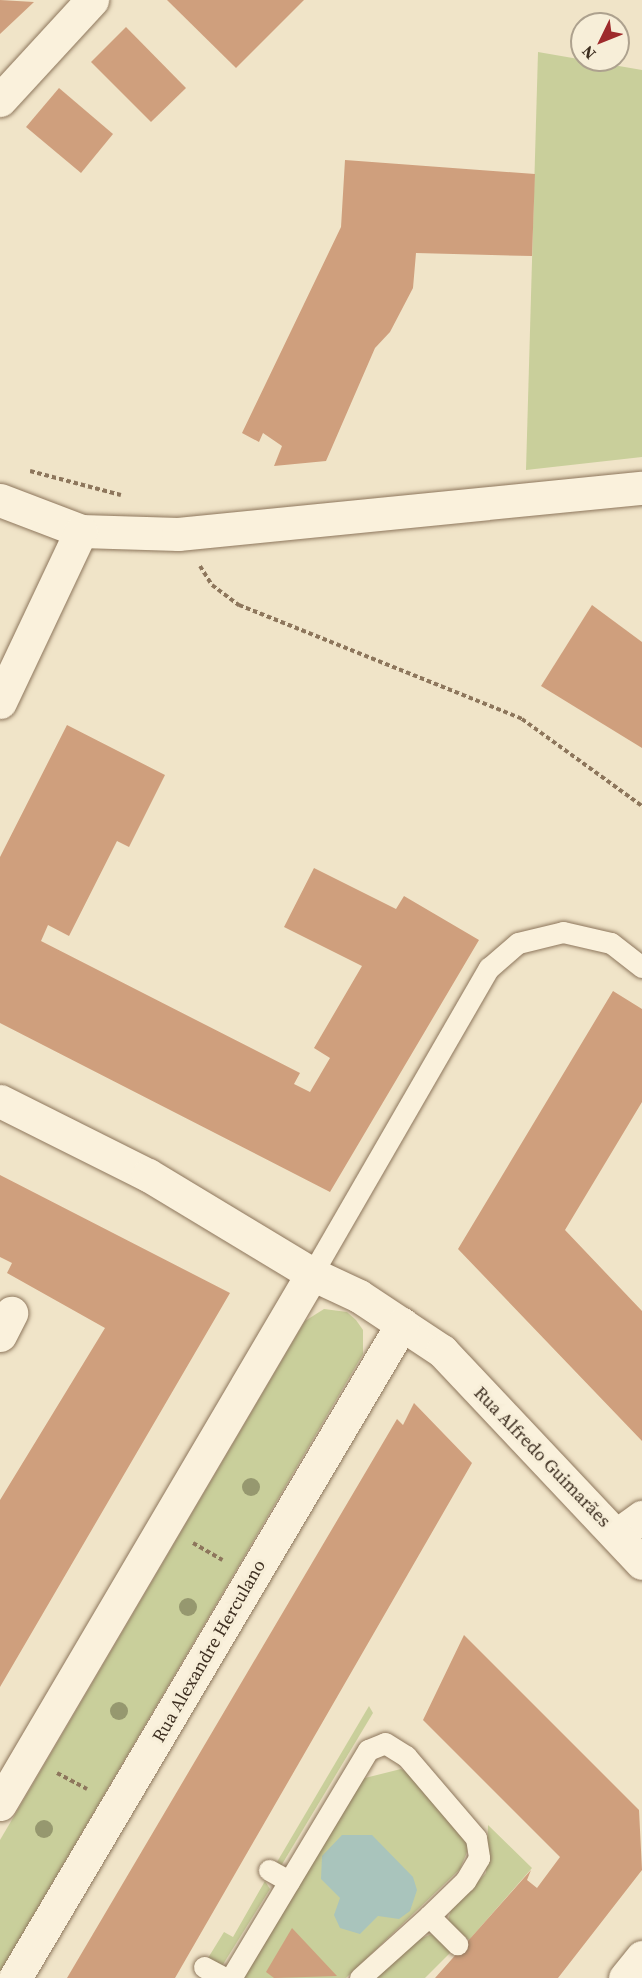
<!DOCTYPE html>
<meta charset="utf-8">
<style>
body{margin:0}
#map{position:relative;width:642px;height:1978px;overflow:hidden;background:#f0e4c8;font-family:"Source Serif 4",serif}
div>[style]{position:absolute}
.green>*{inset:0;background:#c9cf9b}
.water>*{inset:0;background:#a9c4bc}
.building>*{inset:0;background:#cf9f7d}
.path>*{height:4px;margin-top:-2px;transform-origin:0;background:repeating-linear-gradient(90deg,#8d765c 0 4.5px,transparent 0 7.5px)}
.roads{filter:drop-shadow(0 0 2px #8d765c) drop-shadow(0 0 2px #8d765c)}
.lane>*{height:21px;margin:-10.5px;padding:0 10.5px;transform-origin:10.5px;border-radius:10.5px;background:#faf1dc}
.street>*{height:33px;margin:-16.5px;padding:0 16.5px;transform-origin:16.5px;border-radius:16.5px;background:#faf1dc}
.trees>*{width:18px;height:18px;margin:-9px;border-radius:50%;background:#96986f}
span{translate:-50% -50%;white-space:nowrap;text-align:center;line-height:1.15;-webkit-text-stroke:6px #f7eed8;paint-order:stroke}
.street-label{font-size:18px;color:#3d2e20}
.north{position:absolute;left:570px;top:12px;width:60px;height:60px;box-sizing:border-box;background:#f7eed8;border:2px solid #ada18e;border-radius:50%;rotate:227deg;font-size:16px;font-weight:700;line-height:24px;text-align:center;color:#3d2e20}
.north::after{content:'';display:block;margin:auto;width:21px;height:27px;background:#9e2a2b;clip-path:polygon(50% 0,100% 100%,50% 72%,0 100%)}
</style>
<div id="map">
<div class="green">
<div style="clip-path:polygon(538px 52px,642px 70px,642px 457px,526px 470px)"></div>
<div style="clip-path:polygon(324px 1309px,347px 1312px,356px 1320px,363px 1330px,363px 1354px,0 1972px,0 1840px,305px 1321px)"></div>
<div style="clip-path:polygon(369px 1706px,373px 1713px,281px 1866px,277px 1862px)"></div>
<div style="clip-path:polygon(401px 1769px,415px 1777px,469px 1847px,460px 1869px,346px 1978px,243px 1978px,361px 1779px)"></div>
<div style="clip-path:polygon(488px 1825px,532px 1868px,469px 1940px,448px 1921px,451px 1909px,486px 1873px)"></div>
<div style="clip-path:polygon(265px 1881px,270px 1889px,222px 1966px,208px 1958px,224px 1932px,233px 1937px)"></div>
<div style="clip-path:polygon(432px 1934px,452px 1951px,425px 1978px,375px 1978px,417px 1940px)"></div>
</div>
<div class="water">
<div style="clip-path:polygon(342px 1835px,372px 1835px,413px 1877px,417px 1890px,410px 1911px,399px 1919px,378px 1916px,360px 1934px,340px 1928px,334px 1915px,340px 1898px,321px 1879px,322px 1856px)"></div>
</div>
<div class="building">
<div style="clip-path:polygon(0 0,34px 2px,0 34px)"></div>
<div style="clip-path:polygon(167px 0,304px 0,236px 68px)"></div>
<div style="clip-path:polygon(126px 27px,186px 88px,151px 122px,91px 62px)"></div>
<div style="clip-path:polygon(59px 88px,113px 134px,81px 173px,26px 127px)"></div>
<div style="clip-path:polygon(345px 160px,535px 174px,532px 256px,416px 253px,413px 288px,390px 332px,375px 348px,326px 461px,274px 466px,282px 446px,263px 433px,259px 442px,242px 433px,341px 227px)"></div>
<div style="clip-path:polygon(592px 605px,642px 642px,642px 748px,541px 686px)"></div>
<div style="clip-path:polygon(67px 725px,165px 775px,129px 847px,117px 841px,69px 936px,48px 925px,41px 941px,300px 1073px,294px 1084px,310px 1092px,330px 1058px,314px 1048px,362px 966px,284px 927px,314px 868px,396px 909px,404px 896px,479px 940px,330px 1192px,0 1023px,0 857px)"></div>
<div style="clip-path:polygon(613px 991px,642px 1009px,642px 1102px,565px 1230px,642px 1311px,642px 1441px,458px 1249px)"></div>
<div style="clip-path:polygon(0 1175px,230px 1293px,0 1687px,0 1500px,105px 1328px,7px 1273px,12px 1263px,0 1257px)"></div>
<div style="clip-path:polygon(414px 1403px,472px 1463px,175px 1978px,67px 1978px,397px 1419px,403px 1425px)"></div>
<div style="clip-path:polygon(464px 1635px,639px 1810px,642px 1870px,558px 1978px,435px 1978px,531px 1870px,527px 1880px,537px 1888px,560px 1857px,423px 1720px)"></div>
<div style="clip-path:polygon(292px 1928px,337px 1976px,274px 1978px,266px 1972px)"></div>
</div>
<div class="path">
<div style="left:30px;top:471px;width:94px;rotate:14.8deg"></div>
<div style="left:200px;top:566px;width:22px;rotate:58deg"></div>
<div style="left:212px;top:585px;width:34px;rotate:37deg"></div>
<div style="left:239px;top:605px;width:305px;rotate:21.9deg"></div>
<div style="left:522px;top:719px;width:148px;rotate:35.9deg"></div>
<div style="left:193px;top:1543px;width:34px;rotate:30deg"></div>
<div style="left:57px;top:1773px;width:34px;rotate:28deg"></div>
</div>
<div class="roads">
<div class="lane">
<div style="left:312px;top:1274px;width:354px;rotate:-60deg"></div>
<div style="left:489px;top:968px;width:38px;rotate:-41deg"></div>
<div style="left:518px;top:943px;width:46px;rotate:-13.7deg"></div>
<div style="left:563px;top:932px;width:49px;rotate:12.9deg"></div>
<div style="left:611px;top:943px;width:39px;rotate:38deg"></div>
<div style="left:269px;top:1870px;width:23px;rotate:29deg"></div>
<div style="left:204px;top:1967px;width:24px;rotate:28deg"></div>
<div style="left:231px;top:1978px;width:266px;rotate:-59deg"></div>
<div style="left:368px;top:1750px;width:18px;rotate:-22deg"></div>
<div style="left:385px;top:1743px;width:25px;rotate:32deg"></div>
<div style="left:406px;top:1756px;width:108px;rotate:49.5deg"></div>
<div style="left:476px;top:1838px;width:20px;rotate:81deg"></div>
<div style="left:479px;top:1858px;width:27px;rotate:121deg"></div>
<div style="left:465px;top:1881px;width:50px;rotate:135.8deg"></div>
<div style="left:429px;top:1916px;width:40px;rotate:45deg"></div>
<div style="left:360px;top:1978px;width:93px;rotate:-41.9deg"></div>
</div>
<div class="street">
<div style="left:0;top:100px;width:136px;rotate:-47.4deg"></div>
<div style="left:0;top:500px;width:87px;rotate:20.9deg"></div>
<div style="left:81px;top:531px;width:97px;rotate:1.8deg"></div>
<div style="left:178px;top:534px;width:466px;rotate:-5.7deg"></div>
<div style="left:0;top:702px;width:189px;rotate:-64.7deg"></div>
<div style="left:0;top:1101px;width:165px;rotate:26.6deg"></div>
<div style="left:148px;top:1175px;width:192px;rotate:31.1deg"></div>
<div style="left:0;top:1335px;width:25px;rotate:-63deg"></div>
<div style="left:617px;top:1535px;width:31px;rotate:-36deg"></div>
<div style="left:0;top:1804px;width:615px;rotate:-59.52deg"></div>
<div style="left:312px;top:1274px;width:52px;rotate:25.1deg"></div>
<div style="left:359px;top:1296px;width:100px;rotate:33.5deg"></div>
<div style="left:442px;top:1351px;width:291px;rotate:46.7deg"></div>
<div style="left:15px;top:1978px;width:760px;rotate:-59.39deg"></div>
<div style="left:625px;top:1978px;width:27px;rotate:-51deg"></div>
</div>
</div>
<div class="trees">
<div style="left:251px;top:1487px"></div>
<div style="left:188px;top:1607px"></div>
<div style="left:119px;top:1711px"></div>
<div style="left:44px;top:1829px"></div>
</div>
<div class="street-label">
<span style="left:542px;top:1457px;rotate:46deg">Rua Alfredo Guimarães</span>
<span style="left:209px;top:1651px;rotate:-60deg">Rua Alexandre Herculano</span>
</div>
<div class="north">N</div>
</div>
